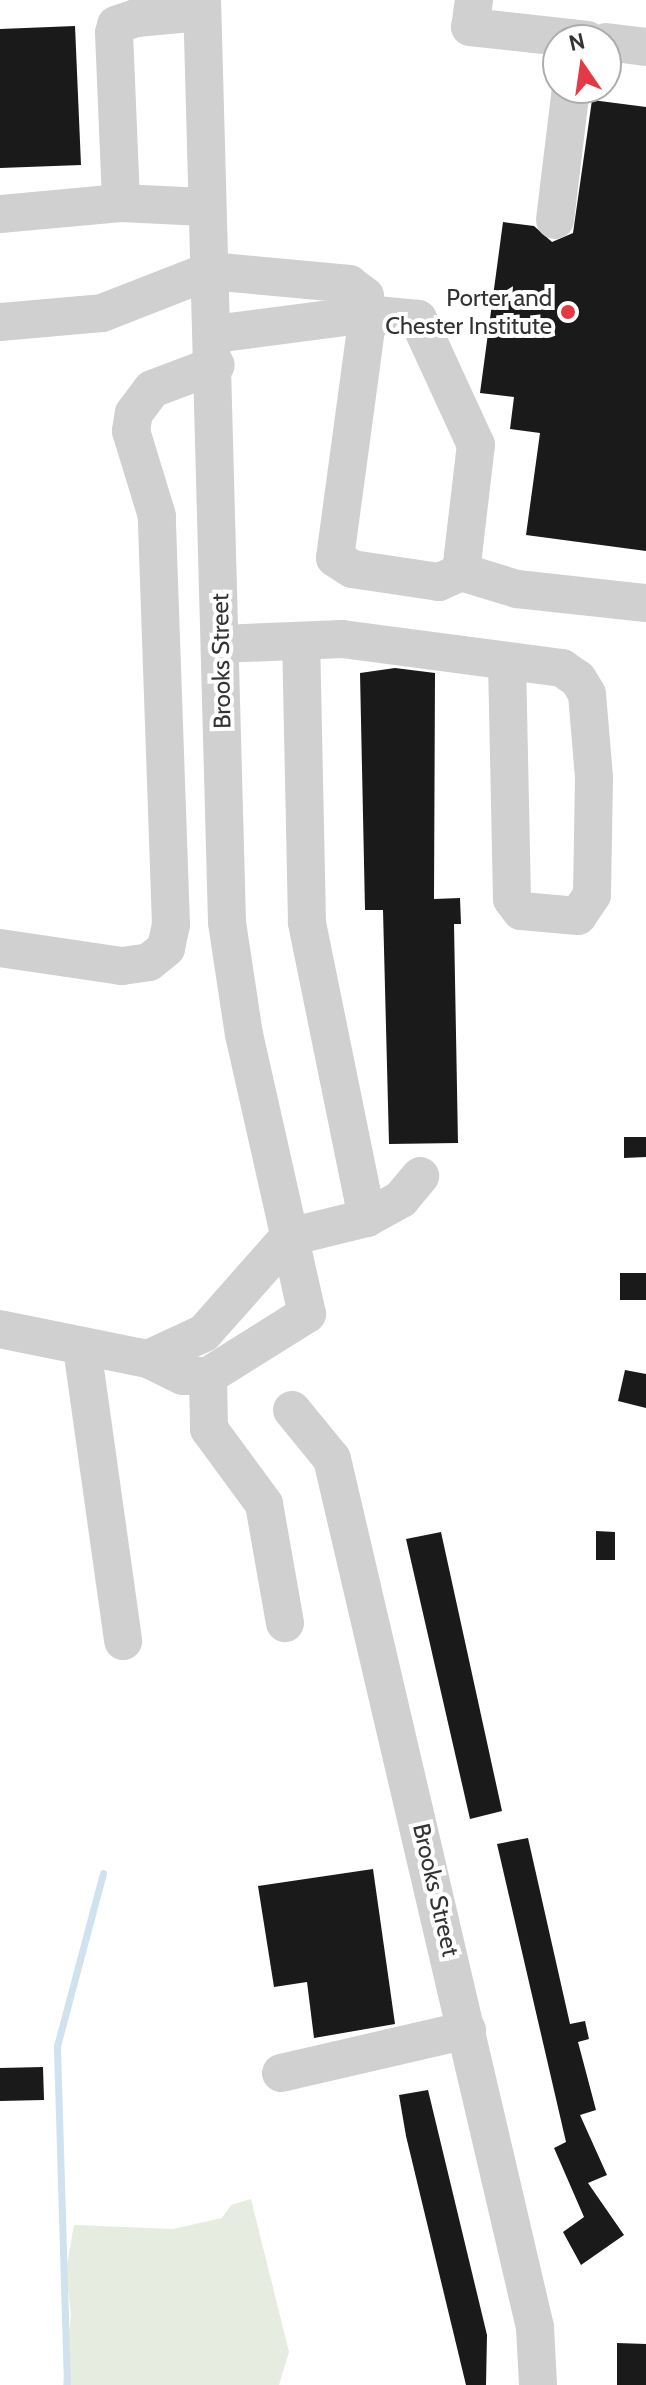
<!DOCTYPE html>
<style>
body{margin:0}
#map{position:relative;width:646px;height:2385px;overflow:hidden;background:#fff;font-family:Cabin,sans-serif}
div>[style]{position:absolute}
.green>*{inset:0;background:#e6ecdf}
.stream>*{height:7px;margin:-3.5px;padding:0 3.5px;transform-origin:3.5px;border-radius:3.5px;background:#cfe2ee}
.building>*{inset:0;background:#1a1a1a}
.minor>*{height:38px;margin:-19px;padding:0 19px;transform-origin:19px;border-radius:19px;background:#d0d0d0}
.dots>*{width:22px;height:22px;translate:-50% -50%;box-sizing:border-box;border:4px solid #fff;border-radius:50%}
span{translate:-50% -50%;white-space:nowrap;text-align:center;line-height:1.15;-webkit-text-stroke:8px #fff;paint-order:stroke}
.poi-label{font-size:24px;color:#333}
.right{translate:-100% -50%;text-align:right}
.street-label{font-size:24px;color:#333}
.north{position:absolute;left:542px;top:24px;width:80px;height:80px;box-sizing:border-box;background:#fff;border:2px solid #adadad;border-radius:50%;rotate:347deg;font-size:22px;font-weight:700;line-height:32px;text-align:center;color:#333}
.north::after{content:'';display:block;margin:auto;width:28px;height:36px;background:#e63946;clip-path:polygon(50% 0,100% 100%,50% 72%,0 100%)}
</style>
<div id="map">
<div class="green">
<div style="clip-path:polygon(251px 2199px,289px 2352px,279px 2385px,63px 2385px,71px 2315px,66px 2270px,74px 2225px,173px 2229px,222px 2218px,231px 2205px)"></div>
</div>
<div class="stream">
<div style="left:67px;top:2385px;width:339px;rotate:-91.7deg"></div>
<div style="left:57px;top:2046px;width:179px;rotate:-75.1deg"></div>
</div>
<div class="building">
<div style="clip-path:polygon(75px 26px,81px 165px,0 168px,0 29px)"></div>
<div style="clip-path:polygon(592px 100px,646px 107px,646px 551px,526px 535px,540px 433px,510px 429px,514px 397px,480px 393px,503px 222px,534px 226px,552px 242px,573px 233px)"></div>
<div style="clip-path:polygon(395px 668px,435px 673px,434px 899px,460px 898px,461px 924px,454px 924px,458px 1143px,389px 1144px,383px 910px,365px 910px,360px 673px)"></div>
<div style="clip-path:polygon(624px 1137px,646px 1137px,646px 1157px,624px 1158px)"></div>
<div style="clip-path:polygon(620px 1273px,646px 1273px,646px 1300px,620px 1300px)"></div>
<div style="clip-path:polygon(625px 1370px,646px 1374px,646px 1408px,618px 1401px)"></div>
<div style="clip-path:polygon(596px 1531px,615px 1532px,615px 1560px,596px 1560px)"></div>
<div style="clip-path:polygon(441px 1532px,502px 1811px,470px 1819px,406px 1539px)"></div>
<div style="clip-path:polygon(528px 1838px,570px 2024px,585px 2021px,589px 2039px,578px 2042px,596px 2110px,580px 2115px,607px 2175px,588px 2183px,624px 2235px,581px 2265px,563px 2232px,584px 2217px,554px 2148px,566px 2142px,497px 1844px)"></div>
<div style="clip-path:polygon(373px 1869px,395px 2024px,314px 2038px,307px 1982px,274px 1987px,258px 1886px)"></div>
<div style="clip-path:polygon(43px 2067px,44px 2100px,0 2101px,0 2068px)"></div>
<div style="clip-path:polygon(428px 2090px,487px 2335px,486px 2385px,466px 2385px,406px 2136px,399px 2095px)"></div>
<div style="clip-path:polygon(617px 2343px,646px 2344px,646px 2385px,617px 2385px)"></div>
</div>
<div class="minor">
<div style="left:474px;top:0;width:27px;rotate:98deg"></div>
<div style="left:470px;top:27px;width:118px;rotate:6.3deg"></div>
<div style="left:201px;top:12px;width:65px;rotate:174.7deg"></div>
<div style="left:136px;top:18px;width:21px;rotate:161deg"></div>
<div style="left:116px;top:25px;width:8px;rotate:104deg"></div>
<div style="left:114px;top:33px;width:170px;rotate:87.6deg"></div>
<div style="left:121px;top:203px;width:83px;rotate:2.8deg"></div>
<div style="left:606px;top:42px;width:40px;rotate:7.1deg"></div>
<div style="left:0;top:214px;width:121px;rotate:-5.2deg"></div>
<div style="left:555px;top:220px;width:133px;rotate:-83.1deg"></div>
<div style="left:0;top:322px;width:102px;rotate:-5deg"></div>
<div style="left:102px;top:313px;width:116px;rotate:-21.3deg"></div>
<div style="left:210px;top:271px;width:140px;rotate:5.3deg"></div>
<div style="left:349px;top:284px;width:20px;rotate:37deg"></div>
<div style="left:365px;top:296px;width:18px;rotate:81deg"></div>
<div style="left:368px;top:314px;width:246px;rotate:97.7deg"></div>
<div style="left:335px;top:558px;width:20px;rotate:33deg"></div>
<div style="left:352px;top:569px;width:88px;rotate:8.5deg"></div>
<div style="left:439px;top:582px;width:24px;rotate:-24deg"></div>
<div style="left:461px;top:572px;width:128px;rotate:-83.3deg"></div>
<div style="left:476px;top:445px;width:139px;rotate:-114.7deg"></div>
<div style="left:418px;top:319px;width:50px;rotate:-174.3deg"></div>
<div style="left:368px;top:314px;width:154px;rotate:172.6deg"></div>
<div style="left:461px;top:572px;width:59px;rotate:16.9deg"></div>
<div style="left:517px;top:589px;width:130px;rotate:6.2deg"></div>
<div style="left:220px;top:644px;width:122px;rotate:-2.3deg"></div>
<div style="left:342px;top:639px;width:222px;rotate:7.5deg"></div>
<div style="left:562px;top:668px;width:19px;rotate:35deg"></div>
<div style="left:578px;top:679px;width:17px;rotate:59deg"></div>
<div style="left:587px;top:694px;width:84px;rotate:85.2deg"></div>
<div style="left:594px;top:778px;width:117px;rotate:91deg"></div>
<div style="left:592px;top:895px;width:25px;rotate:124deg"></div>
<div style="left:578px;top:916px;width:57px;rotate:-175deg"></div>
<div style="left:521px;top:911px;width:15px;rotate:-127deg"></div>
<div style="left:512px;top:899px;width:238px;rotate:-91.2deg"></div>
<div style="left:0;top:948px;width:123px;rotate:8.4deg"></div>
<div style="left:122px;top:966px;width:27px;rotate:-8deg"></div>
<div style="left:149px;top:962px;width:22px;rotate:-39deg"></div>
<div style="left:166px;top:948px;width:24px;rotate:-78deg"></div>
<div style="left:171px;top:925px;width:409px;rotate:-92deg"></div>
<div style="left:157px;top:516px;width:89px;rotate:-107deg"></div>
<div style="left:131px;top:431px;width:18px;rotate:-81deg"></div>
<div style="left:134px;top:413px;width:30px;rotate:-53deg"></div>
<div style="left:152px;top:389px;width:68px;rotate:-20.6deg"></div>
<div style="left:367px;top:1218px;width:39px;rotate:-29deg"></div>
<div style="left:401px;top:1199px;width:30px;rotate:-50deg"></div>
<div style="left:0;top:1329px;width:151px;rotate:11.5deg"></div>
<div style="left:148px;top:1359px;width:39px;rotate:26deg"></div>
<div style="left:183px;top:1376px;width:25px"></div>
<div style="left:208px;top:1376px;width:117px;rotate:-32.1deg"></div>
<div style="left:307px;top:1314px;width:286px;rotate:-102.7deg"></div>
<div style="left:244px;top:1035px;width:114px;rotate:-98.6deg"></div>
<div style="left:227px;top:922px;width:922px;rotate:-91.55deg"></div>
<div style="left:82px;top:1348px;width:296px;rotate:82deg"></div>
<div style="left:148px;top:1359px;width:62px;rotate:-24.9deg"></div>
<div style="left:204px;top:1333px;width:128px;rotate:-48.5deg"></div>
<div style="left:289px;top:1237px;width:80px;rotate:-13.7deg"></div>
<div style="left:367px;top:1218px;width:302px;rotate:-101.5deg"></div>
<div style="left:307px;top:922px;width:281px;rotate:-91.2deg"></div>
<div style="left:208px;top:1376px;width:53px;rotate:88.9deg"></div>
<div style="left:209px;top:1429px;width:93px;rotate:53.7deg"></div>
<div style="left:264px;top:1504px;width:121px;rotate:80deg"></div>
<div style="left:292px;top:1410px;width:63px;rotate:50.8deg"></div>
<div style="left:332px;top:1459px;width:891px;rotate:76.84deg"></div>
<div style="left:535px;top:2327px;width:58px;rotate:87deg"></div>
<div style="left:281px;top:2073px;width:191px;rotate:-13deg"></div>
</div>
<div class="dots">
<div style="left:568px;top:312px;background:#e63946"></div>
</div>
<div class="poi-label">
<span class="right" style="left:552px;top:312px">Porter and<br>Chester Institute</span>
</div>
<div class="street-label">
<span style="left:221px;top:661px;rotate:-91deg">Brooks Street</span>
<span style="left:436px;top:1890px;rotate:77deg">Brooks Street</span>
</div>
<div class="north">N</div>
</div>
